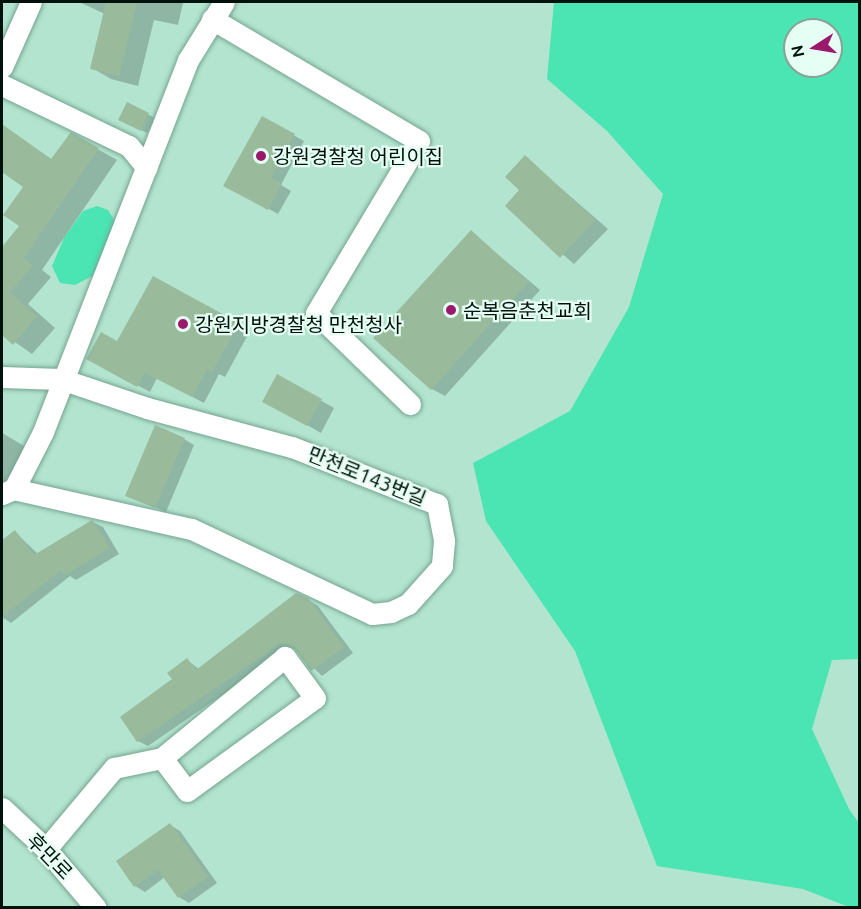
<!DOCTYPE html>
<meta charset="utf-8">
<style>
body{margin:0}
#map{position:relative;width:861px;height:909px;overflow:hidden;background:#b3e4cf;font-family:Ubuntu,"Noto Sans KR",sans-serif}
div>[style]{position:absolute}
.green>*{inset:0;background:#4be4b3}
.shadow>*{inset:0;background:#0003}
.building>*{inset:0;background:#99bb9c}
.roads{filter:drop-shadow(0 0 2px #75a491) drop-shadow(0 0 2px #75a491)}
.street>*{height:21px;margin:-10.5px;padding:0 10.5px;transform-origin:10.5px;border-radius:10.5px;background:#fff}
.dots>*{width:16px;height:16px;translate:-50% -50%;box-sizing:border-box;border:3px solid #e6fff4;border-radius:50%}
span{translate:-50% -50%;white-space:nowrap;text-align:center;line-height:1.15;-webkit-text-stroke:4.5px #e6fff4;paint-order:stroke}
.poi-label{font-size:20px;color:#01110b}
.left{translate:0 -50%;text-align:left}
.street-label{font-size:20px;color:#01110b}
.frame{position:absolute;inset:0;border:3px solid #01110b;pointer-events:none}
.north{position:absolute;left:783px;top:18px;width:60px;height:60px;box-sizing:border-box;background:#e6fff4;border:2px solid #8aa097;border-radius:50%;rotate:258deg;font-size:16px;font-weight:700;line-height:24px;text-align:center;color:#01110b}
.north::after{content:'';display:block;margin:auto;width:21px;height:27px;background:#9b196d;clip-path:polygon(50% 0,100% 100%,50% 72%,0 100%)}
</style>
<div id="map">
<div class="green">
<div style="clip-path:polygon(evenodd,554px 2px,859px 2px,859px 659px,832px 660px,812px 729px,849px 809px,859px 823px,859px 907px,849px 907px,803px 889px,657px 866px,575px 651px,486px 521px,473px 463px,570px 411px,629px 307px,663px 194px,607px 131px,547px 79px,554px 2px,795px 30px,831px 30px,831px 66px,795px 66px,795px 30px)"></div>
<div style="clip-path:polygon(97px 206px,108px 210px,115px 221px,94px 275px,75px 285px,60px 283px,52px 266px,64px 238px,83px 211px)"></div>
</div>
<div class="shadow">
<div style="clip-path:polygon(79px 2px,181px 2px,183px 3px,178px 25px,154px 20px,138px 86px,111px 79px,92px 68px,105px 14px)"></div>
<div style="clip-path:polygon(128px 104px,155px 118px,147px 133px,127px 123px)"></div>
<div style="clip-path:polygon(262px 118px,304px 141px,281px 185px,291px 191px,278px 214px,225px 185px)"></div>
<div style="clip-path:polygon(2px 127px,53px 160px,71px 134px,117px 160px,42px 270px,51px 277px,28px 304px,55px 328px,32px 354px,2px 333px,2px 249px,21px 226px,25px 186px,2px 170px)"></div>
<div style="clip-path:polygon(525px 157px,608px 229px,574px 264px,507px 206px,521px 190px)"></div>
<div style="clip-path:polygon(471px 232px,540px 290px,445px 396px,432px 389px)"></div>
<div style="clip-path:polygon(238px 324px,250px 331px,225px 377px,219px 374px,204px 403px,157px 378px,150px 392px,100px 365px,118px 344px)"></div>
<div style="clip-path:polygon(278px 376px,334px 408px,321px 433px,264px 401px)"></div>
<div style="clip-path:polygon(2px 433px,26px 447px,3px 486px,2px 485px)"></div>
<div style="clip-path:polygon(184px 439px,194px 445px,166px 512px,127px 495px)"></div>
<div style="clip-path:polygon(93px 522px,103px 527px,119px 554px,76px 580px,70px 576px,11px 623px,2px 617px,2px 542px,15px 532px,38px 554px)"></div>
<div style="clip-path:polygon(307px 599px,318px 606px,353px 653px,322px 676px,292px 647px,148px 746px,138px 741px,187px 660px,199px 669px)"></div>
<div style="clip-path:polygon(170px 825px,180px 831px,217px 883px,189px 903px,179px 897px,165px 877px,145px 892px,135px 886px)"></div>
</div>
<div class="building">
<div style="clip-path:polygon(106px 2px,137px 2px,119px 76px,90px 69px)"></div>
<div style="clip-path:polygon(127px 102px,149px 113px,141px 131px,118px 120px)"></div>
<div style="clip-path:polygon(262px 116px,295px 134px,271px 178px,282px 184px,268px 210px,223px 186px)"></div>
<div style="clip-path:polygon(2px 124px,51px 159px,71px 132px,99px 148px,24px 258px,33px 266px,10px 292px,37px 316px,13px 345px,2px 335px,2px 247px,19px 226px,3px 215px,23px 187px,2px 172px)"></div>
<div style="clip-path:polygon(525px 155px,595px 220px,560px 258px,505px 206px,519px 190px,505px 177px)"></div>
<div style="clip-path:polygon(471px 230px,528px 282px,431px 390px,373px 338px)"></div>
<div style="clip-path:polygon(153px 276px,239px 323px,212px 372px,207px 369px,192px 397px,145px 373px,137px 387px,86px 359px,101px 332px,117px 341px)"></div>
<div style="clip-path:polygon(277px 374px,322px 399px,307px 426px,262px 402px)"></div>
<div style="clip-path:polygon(155px 425px,185px 438px,155px 508px,125px 496px)"></div>
<div style="clip-path:polygon(92px 520px,110px 548px,65px 575px,61px 570px,2px 617px,2px 540px,15px 530px,34px 555px)"></div>
<div style="clip-path:polygon(296px 593px,308px 598px,344px 647px,311px 671px,295px 649px,281px 643px,137px 742px,120px 717px,172px 679px,167px 673px,187px 658px,196px 670px)"></div>
<div style="clip-path:polygon(170px 823px,208px 877px,178px 898px,158px 870px,134px 887px,116px 861px)"></div>
</div>
<div class="roads">
<div class="street">
<div style="left:212px;top:19px;width:240px;rotate:30.5deg"></div>
<div style="left:419px;top:141px;width:200px;rotate:120.9deg"></div>
<div style="left:316px;top:313px;width:131px;rotate:44.1deg"></div>
<div style="left:2px;top:67px;width:71px;rotate:-66deg"></div>
<div style="left:2px;top:85px;width:141px;rotate:25.7deg"></div>
<div style="left:129px;top:146px;width:28px;rotate:51deg"></div>
<div style="left:2px;top:377px;width:59px;rotate:1.9deg"></div>
<div style="left:61px;top:379px;width:91px;rotate:18.6deg"></div>
<div style="left:147px;top:408px;width:150px;rotate:15.1deg"></div>
<div style="left:292px;top:447px;width:156px;rotate:21.5deg"></div>
<div style="left:437px;top:504px;width:38px;rotate:79deg"></div>
<div style="left:444px;top:541px;width:25px;rotate:95deg"></div>
<div style="left:442px;top:566px;width:51px;rotate:131.8deg"></div>
<div style="left:408px;top:604px;width:19px;rotate:155deg"></div>
<div style="left:391px;top:612px;width:19px;rotate:174deg"></div>
<div style="left:372px;top:614px;width:200px;rotate:-154.8deg"></div>
<div style="left:191px;top:529px;width:181px;rotate:-167.3deg"></div>
<div style="left:2px;top:494px;width:13px;rotate:-23deg"></div>
<div style="left:14px;top:489px;width:64px;rotate:-63deg"></div>
<div style="left:43px;top:432px;width:399px;rotate:-68.7deg"></div>
<div style="left:188px;top:60px;width:68px;rotate:-58.2deg"></div>
<div style="left:2px;top:808px;width:60px;rotate:43deg"></div>
<div style="left:46px;top:849px;width:77px;rotate:49.7deg"></div>
<div style="left:46px;top:849px;width:106px;rotate:-50deg"></div>
<div style="left:114px;top:768px;width:49px;rotate:-11.8deg"></div>
<div style="left:162px;top:758px;width:41px;rotate:52.9deg"></div>
<div style="left:187px;top:791px;width:158px;rotate:-36deg"></div>
<div style="left:315px;top:698px;width:51px;rotate:-126.2deg"></div>
<div style="left:285px;top:657px;width:159px;rotate:140.6deg"></div>
</div>
</div>
<div class="dots">
<div style="left:261px;top:156px;background:#9b196d"></div>
<div style="left:451px;top:310px;background:#9b196d"></div>
<div style="left:183px;top:324px;background:#9b196d"></div>
</div>
<div class="poi-label">
<span class="left" style="left:273px;top:156px">강원경찰청 어린이집</span>
<span class="left" style="left:463px;top:310px">순복음춘천교회</span>
<span class="left" style="left:195px;top:324px">강원지방경찰청 만천청사</span>
</div>
<div class="street-label">
<span style="left:367px;top:476px;rotate:22deg">만천로143번길</span>
<span style="left:50px;top:856px;rotate:46deg">후만로</span>
</div>
<div class="frame"></div>
<div class="north">N</div>
</div>
